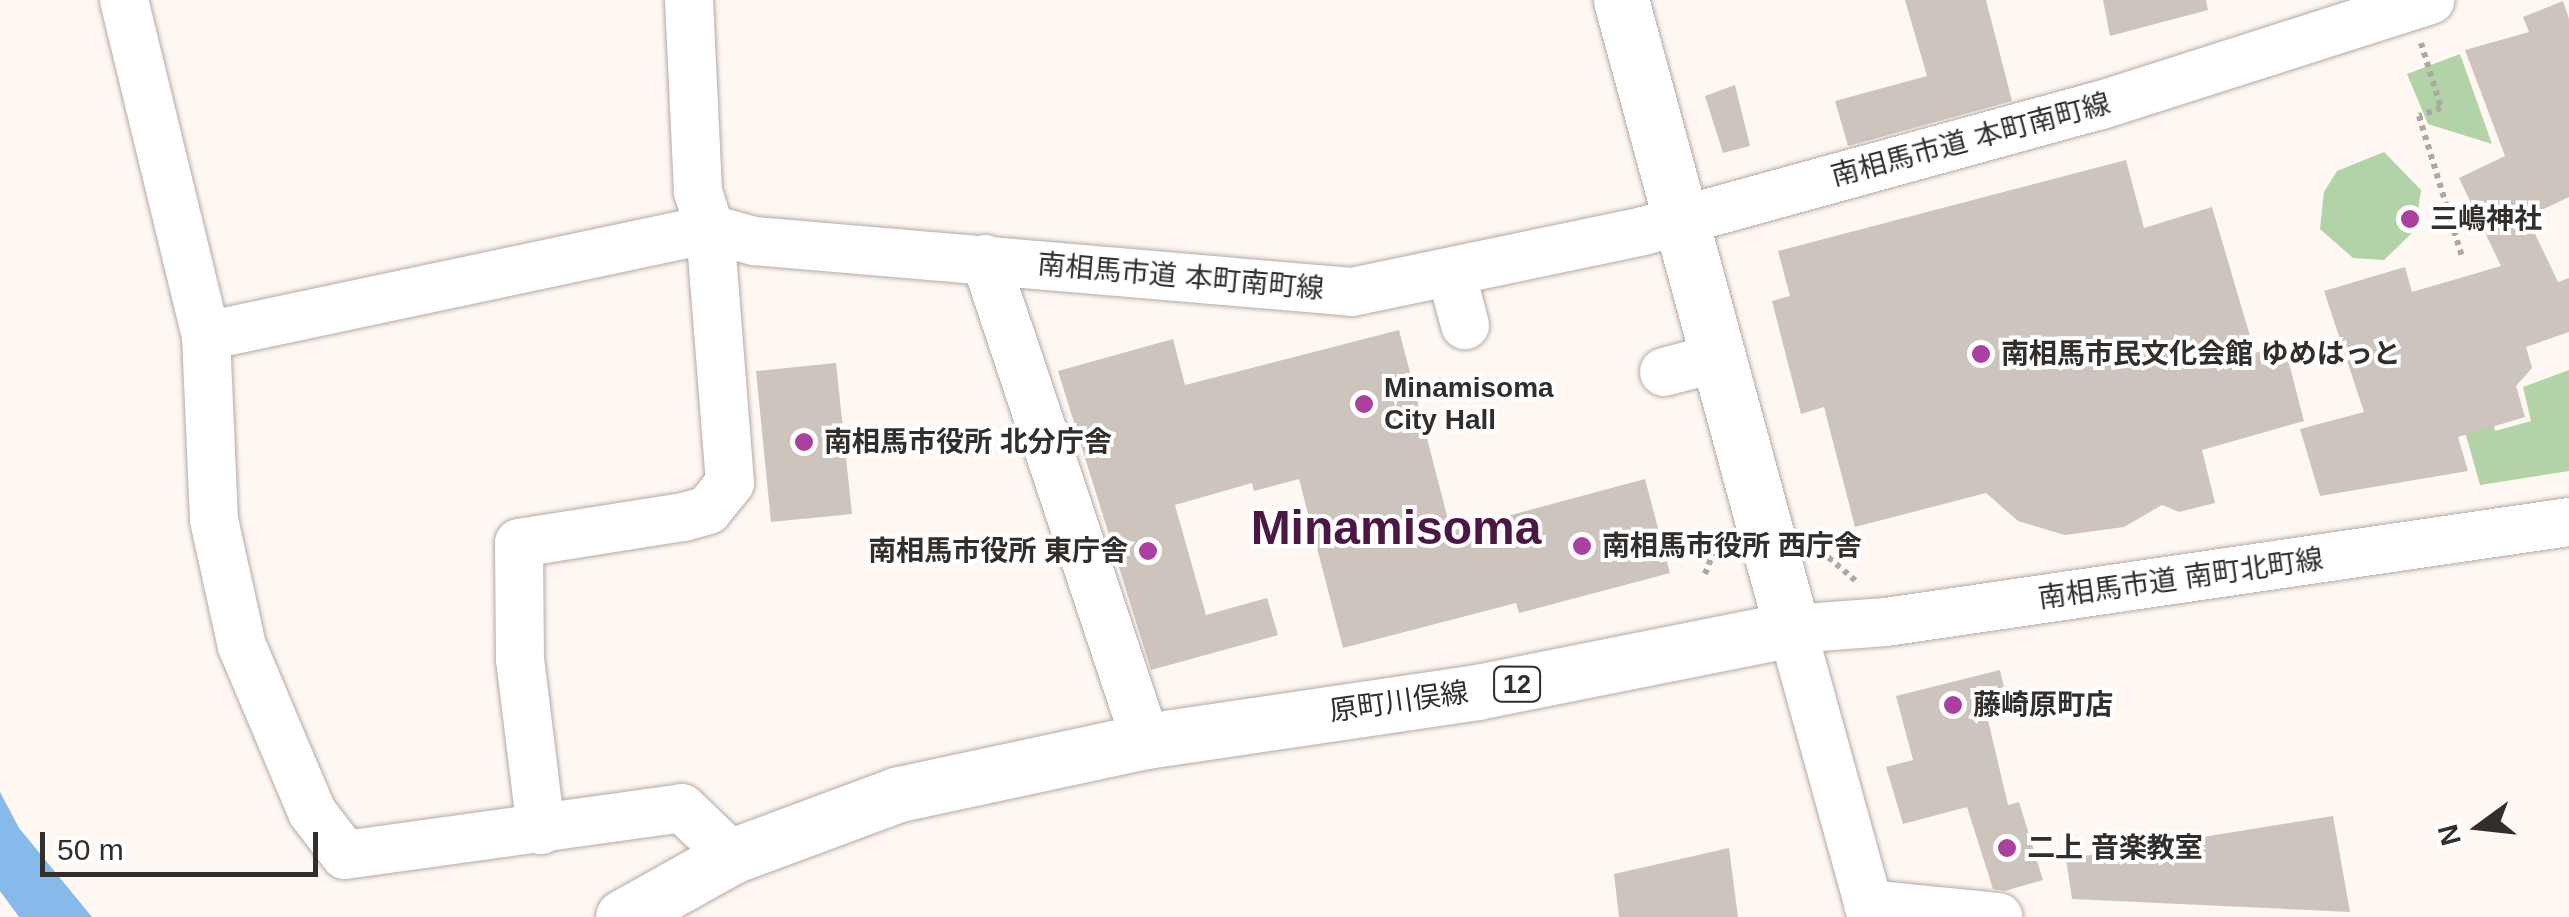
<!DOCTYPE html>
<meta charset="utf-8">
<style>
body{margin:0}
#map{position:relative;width:2569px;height:917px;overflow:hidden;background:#fef7f2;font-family:Helvetica,"Noto Sans JP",sans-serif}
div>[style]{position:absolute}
.green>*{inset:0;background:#b2d2a8}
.water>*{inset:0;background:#85baeb}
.building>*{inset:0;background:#cdc4be}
.path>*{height:6px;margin-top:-3px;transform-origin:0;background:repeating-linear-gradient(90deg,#aea8a5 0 5px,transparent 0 10px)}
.roads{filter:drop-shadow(0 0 2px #b3aaa5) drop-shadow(0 0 2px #b3aaa5)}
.minor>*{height:48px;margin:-24px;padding:0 24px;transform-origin:24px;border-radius:24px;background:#fff}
.major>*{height:55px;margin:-27.5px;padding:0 27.5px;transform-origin:27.5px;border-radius:27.5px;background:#fff}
.dots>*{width:28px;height:28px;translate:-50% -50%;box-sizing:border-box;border:5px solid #fff;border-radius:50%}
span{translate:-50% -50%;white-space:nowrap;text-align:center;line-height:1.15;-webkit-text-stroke:8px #fff;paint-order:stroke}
.shield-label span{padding:2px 8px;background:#fff;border:2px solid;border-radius:8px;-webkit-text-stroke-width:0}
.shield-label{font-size:25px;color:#312e2c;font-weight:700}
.street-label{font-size:28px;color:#312e2c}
.poi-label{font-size:28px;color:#312e2c;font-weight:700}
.left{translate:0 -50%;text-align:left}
.right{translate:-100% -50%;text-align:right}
.town-label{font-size:48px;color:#4b1846;font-weight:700}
.north{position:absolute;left:2429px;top:777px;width:100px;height:100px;-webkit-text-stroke:8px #fff;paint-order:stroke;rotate:255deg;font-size:28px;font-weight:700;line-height:40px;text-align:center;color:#312e2c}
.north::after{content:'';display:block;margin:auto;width:35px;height:45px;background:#312e2c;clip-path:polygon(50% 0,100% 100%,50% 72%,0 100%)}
.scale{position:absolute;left:40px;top:832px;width:278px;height:45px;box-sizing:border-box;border:5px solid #312e2c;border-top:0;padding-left:12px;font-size:30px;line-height:35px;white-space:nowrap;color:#312e2c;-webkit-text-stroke:8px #fff;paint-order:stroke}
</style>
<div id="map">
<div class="green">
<div style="clip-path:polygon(2460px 54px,2492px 144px,2428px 124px,2407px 74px)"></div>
<div style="clip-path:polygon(2384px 152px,2421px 190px,2415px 230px,2384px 260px,2353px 258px,2320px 229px,2324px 192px,2337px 171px)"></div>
<div style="clip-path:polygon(2569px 370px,2569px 471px,2480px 485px,2455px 396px,2489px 400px,2495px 431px,2531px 421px,2523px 387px)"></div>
</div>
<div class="water">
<div style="clip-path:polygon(0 792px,19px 828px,92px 917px,19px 917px,0 891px)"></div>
</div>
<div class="building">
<div style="clip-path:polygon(1905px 0,1986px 0,2012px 101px,1848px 146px,1835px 101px,1927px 76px)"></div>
<div style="clip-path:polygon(2103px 0,2206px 0,2208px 10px,2110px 36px)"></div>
<div style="clip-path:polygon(2563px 1px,2569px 19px,2569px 197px,2527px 217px,2558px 282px,2569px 278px,2569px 332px,2526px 347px,2532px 368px,2516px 386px,2525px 417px,2458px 437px,2468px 471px,2320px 496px,2300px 429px,2364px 412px,2324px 291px,2405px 267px,2412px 292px,2501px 266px,2459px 178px,2505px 156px,2465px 50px,2529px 32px,2523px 17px)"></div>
<div style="clip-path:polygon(1735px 85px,1750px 146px,1723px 153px,1705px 96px)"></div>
<div style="clip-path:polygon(2126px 160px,2144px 228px,2212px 207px,2255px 353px,2284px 344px,2304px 421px,2202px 450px,2215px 503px,2179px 512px,2162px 505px,2124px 527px,2065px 535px,2018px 521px,1986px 493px,1855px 527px,1824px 407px,1801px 414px,1772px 301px,1790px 296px,1778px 251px)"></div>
<div style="clip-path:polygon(1399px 330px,1451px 531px,1645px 479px,1670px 573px,1519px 613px,1516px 603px,1343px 648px,1299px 479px,1254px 491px,1252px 483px,1175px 505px,1206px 615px,1267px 598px,1278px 635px,1151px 670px,1058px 371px,1173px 339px,1185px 385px)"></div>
<div style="clip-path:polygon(836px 363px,852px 514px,771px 522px,756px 371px)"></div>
<div style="clip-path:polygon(2000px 670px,2010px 714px,1988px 720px,2008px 805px,2019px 802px,2043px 880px,2005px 891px,1993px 889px,1967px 807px,1903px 824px,1886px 767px,1913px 760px,1896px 696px)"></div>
<div style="clip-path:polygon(2333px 816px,2350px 912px,2072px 899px,2066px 859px)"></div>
<div style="clip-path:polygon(1729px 848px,1738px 917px,1619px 917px,1614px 874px)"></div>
</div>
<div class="path">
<div style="left:2421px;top:43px;width:68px;rotate:72.9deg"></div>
<div style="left:2441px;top:108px;width:23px;rotate:160deg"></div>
<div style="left:2419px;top:116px;width:147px;rotate:73deg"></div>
<div style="left:1821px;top:551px;width:46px;rotate:40.6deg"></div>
<div style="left:1705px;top:574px;width:39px;rotate:-69deg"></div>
</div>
<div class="roads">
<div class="minor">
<div style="left:124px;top:0;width:346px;rotate:76.3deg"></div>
<div style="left:206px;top:336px;width:184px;rotate:87.5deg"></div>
<div style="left:214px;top:520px;width:129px;rotate:77.5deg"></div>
<div style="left:242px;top:646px;width:180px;rotate:67.1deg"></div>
<div style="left:312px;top:812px;width:54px;rotate:52.5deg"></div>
<div style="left:345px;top:855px;width:340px;rotate:-7.9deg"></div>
<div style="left:682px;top:808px;width:69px;rotate:43.8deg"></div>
<div style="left:985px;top:259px;width:508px;rotate:71.53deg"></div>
<div style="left:1451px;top:272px;width:55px;rotate:75.2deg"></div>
<div style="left:206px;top:336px;width:515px;rotate:-11.99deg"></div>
<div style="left:710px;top:229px;width:46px;rotate:15.3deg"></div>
<div style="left:754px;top:241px;width:600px;rotate:4.87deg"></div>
<div style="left:1352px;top:292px;width:297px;rotate:-11.8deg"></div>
<div style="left:1643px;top:231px;width:472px;rotate:-15.4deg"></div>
<div style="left:2098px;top:106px;width:349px;rotate:-17.7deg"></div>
<div style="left:1664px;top:372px;width:55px;rotate:-14.8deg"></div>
<div style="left:541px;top:830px;width:171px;rotate:-97deg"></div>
<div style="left:520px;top:660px;width:117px;rotate:-90.5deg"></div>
<div style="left:519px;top:543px;width:167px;rotate:-9deg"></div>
<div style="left:684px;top:517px;width:25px;rotate:-16deg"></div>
<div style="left:708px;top:510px;width:35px;rotate:-51deg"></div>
<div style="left:730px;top:483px;width:255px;rotate:-94.5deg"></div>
<div style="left:710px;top:229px;width:40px;rotate:-108deg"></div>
<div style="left:698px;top:191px;width:191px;rotate:-92.7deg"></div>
<div style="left:1868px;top:904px;width:131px;rotate:5.7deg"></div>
<div style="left:1872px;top:917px;width:299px;rotate:-105.5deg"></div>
<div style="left:1792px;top:629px;width:94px;rotate:-4.3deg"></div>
<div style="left:1886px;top:622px;width:690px;rotate:-8.33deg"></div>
</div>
<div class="major">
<div style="left:623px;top:917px;width:125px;rotate:-29.2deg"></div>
<div style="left:732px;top:856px;width:178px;rotate:-20.4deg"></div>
<div style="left:899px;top:794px;width:253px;rotate:-12.1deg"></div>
<div style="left:1146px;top:741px;width:335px;rotate:-8.4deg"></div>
<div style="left:1477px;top:692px;width:321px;rotate:-11.3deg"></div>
<div style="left:1792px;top:629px;width:652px;rotate:-105.21deg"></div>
</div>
</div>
<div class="dots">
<div style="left:2410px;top:219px;background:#ab40a0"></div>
<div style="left:1981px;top:354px;background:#ab40a0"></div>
<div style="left:1364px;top:404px;background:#ab40a0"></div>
<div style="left:804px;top:442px;background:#ab40a0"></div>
<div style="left:1582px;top:546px;background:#ab40a0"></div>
<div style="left:1148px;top:551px;background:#ab40a0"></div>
<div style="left:1953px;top:705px;background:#ab40a0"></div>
<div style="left:2007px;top:848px;background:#ab40a0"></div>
</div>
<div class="shield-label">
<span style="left:1517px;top:684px">12</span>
</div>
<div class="street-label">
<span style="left:1971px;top:140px;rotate:-15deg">南相馬市道 本町南町線</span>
<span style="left:1181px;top:277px;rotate:5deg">南相馬市道 本町南町線</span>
<span style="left:2181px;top:579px;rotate:-8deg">南相馬市道 南町北町線</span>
<span style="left:1399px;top:702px;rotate:-8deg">原町川俣線</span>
</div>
<div class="poi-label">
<span class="left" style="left:2430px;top:219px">三嶋神社</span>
<span class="left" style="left:2001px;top:354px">南相馬市民文化会館 ゆめはっと</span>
<span class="left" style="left:1384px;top:404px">Minamisoma<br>City Hall</span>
<span class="left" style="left:824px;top:442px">南相馬市役所 北分庁舎</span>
<span class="left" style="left:1602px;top:546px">南相馬市役所 西庁舎</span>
<span class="right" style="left:1128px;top:551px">南相馬市役所 東庁舎</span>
<span class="left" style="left:1973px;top:705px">藤崎原町店</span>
<span class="left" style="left:2027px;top:848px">二上 音楽教室</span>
</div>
<div class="town-label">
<span style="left:1396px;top:528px">Minamisoma</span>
</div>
<div class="north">N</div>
<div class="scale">50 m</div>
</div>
